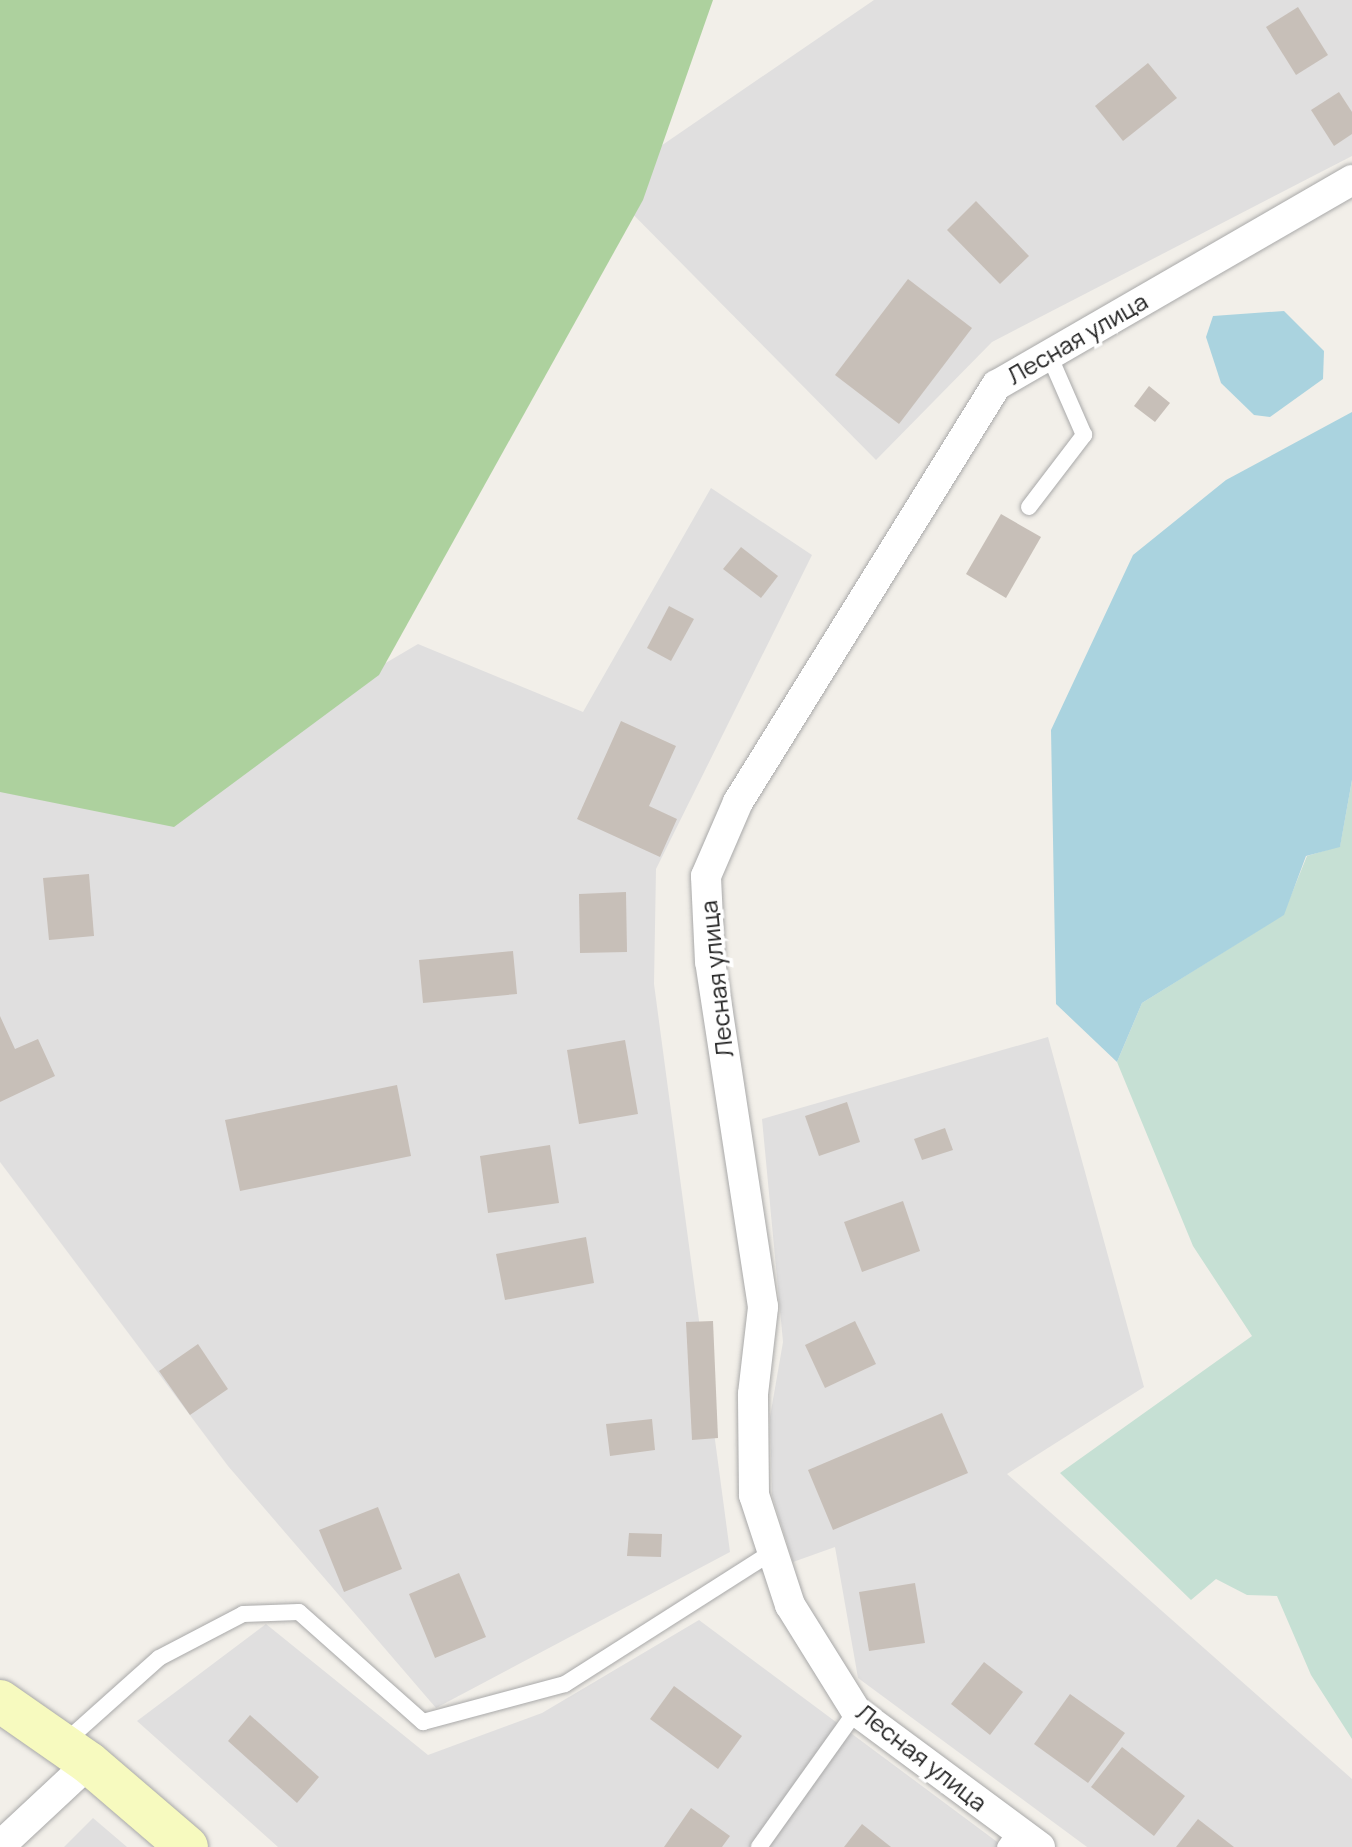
<!DOCTYPE html>
<meta charset="utf-8">
<style>
body{margin:0}
#map{position:relative;width:1352px;height:1847px;overflow:hidden;background:#f2efe9;font-family:Manrope,sans-serif}
div>[style]{position:absolute}
.residential>*{inset:0;background:#e0dfdf}
.forest>*{inset:0;background:#add19e}
.wetland>*{inset:0;background:#c6e0d4}
.water>*{inset:0;background:#aad3df}
.building>*{inset:0;background:#c7bfb8}
.roads{filter:drop-shadow(0 0 2px #a9a9a9) drop-shadow(0 0 2px #a9a9a9)}
.lane>*{height:16px;margin:-8px;padding:0 8px;transform-origin:8px;border-radius:8px;background:#fff}
.street>*{height:30px;margin:-15px;padding:0 15px;transform-origin:15px;border-radius:15px;background:#fff}
.secondary>*{height:42px;margin:-21px;padding:0 21px;transform-origin:21px;border-radius:21px;background:#f7fabf}
span{translate:-50% -50%;white-space:nowrap;text-align:center;line-height:1.15;-webkit-text-stroke:7px #fff;paint-order:stroke}
.street-label{font-size:24px;color:#222}
</style>
<div id="map">
<div class="residential">
<div style="clip-path:polygon(874px 0,1352px 0,1352px 156px,992px 342px,876px 460px,604px 185px)"></div>
<div style="clip-path:polygon(711px 488px,812px 555px,656px 869px,654px 984px,730px 1552px,436px 1708px,228px 1466px,0 1162px,0 768px,163px 794px,418px 644px,583px 712px)"></div>
<div style="clip-path:polygon(1048px 1037px,1144px 1387px,1007px 1474px,1352px 1779px,1352px 1847px,1087px 1847px,858px 1678px,835px 1547px,793px 1562px,772px 1495px,770px 1417px,783px 1342px,762px 1119px)"></div>
<div style="clip-path:polygon(699px 1620px,1004px 1847px,278px 1847px,137px 1721px,266px 1624px,428px 1755px,542px 1713px)"></div>
<div style="clip-path:polygon(93px 1818px,127px 1847px,64px 1847px)"></div>
</div>
<div class="forest">
<div style="clip-path:polygon(0 0,713px 0,643px 200px,379px 675px,174px 827px,0 792px)"></div>
</div>
<div class="wetland">
<div style="clip-path:polygon(1352px 780px,1352px 1739px,1311px 1675px,1277px 1596px,1247px 1595px,1216px 1579px,1191px 1600px,1060px 1473px,1252px 1336px,1193px 1246px,1117px 1062px,1142px 1003px,1283px 915px,1307px 856px,1340px 846px)"></div>
</div>
<div class="water">
<div style="clip-path:polygon(1284px 311px,1324px 351px,1323px 379px,1270px 417px,1254px 415px,1221px 383px,1206px 337px,1213px 316px)"></div>
<div style="clip-path:polygon(1352px 412px,1352px 780px,1340px 847px,1306px 856px,1284px 915px,1142px 1003px,1117px 1062px,1056px 1004px,1051px 730px,1133px 555px,1226px 480px)"></div>
</div>
<div class="building">
<div style="clip-path:polygon(1298px 7px,1328px 55px,1296px 75px,1266px 27px)"></div>
<div style="clip-path:polygon(1148px 63px,1177px 98px,1123px 141px,1095px 106px)"></div>
<div style="clip-path:polygon(1339px 92px,1352px 112px,1352px 134px,1334px 146px,1311px 110px)"></div>
<div style="clip-path:polygon(976px 201px,1029px 256px,1000px 284px,947px 230px)"></div>
<div style="clip-path:polygon(908px 279px,972px 328px,899px 424px,835px 375px)"></div>
<div style="clip-path:polygon(1149px 386px,1170px 403px,1155px 422px,1134px 406px)"></div>
<div style="clip-path:polygon(1001px 514px,1041px 537px,1006px 598px,966px 574px)"></div>
<div style="clip-path:polygon(741px 547px,778px 576px,761px 598px,723px 569px)"></div>
<div style="clip-path:polygon(669px 606px,694px 619px,671px 661px,647px 648px)"></div>
<div style="clip-path:polygon(621px 721px,676px 746px,649px 806px,677px 819px,660px 857px,577px 819px)"></div>
<div style="clip-path:polygon(89px 874px,94px 936px,49px 940px,43px 878px)"></div>
<div style="clip-path:polygon(626px 892px,627px 952px,580px 953px,579px 894px)"></div>
<div style="clip-path:polygon(513px 951px,517px 994px,423px 1003px,419px 960px)"></div>
<div style="clip-path:polygon(0 1016px,15px 1049px,38px 1039px,55px 1076px,0 1102px)"></div>
<div style="clip-path:polygon(625px 1040px,638px 1114px,579px 1124px,567px 1050px)"></div>
<div style="clip-path:polygon(397px 1085px,411px 1156px,240px 1191px,225px 1120px)"></div>
<div style="clip-path:polygon(847px 1102px,860px 1142px,819px 1156px,805px 1116px)"></div>
<div style="clip-path:polygon(945px 1128px,953px 1150px,922px 1160px,914px 1139px)"></div>
<div style="clip-path:polygon(550px 1145px,559px 1203px,488px 1213px,480px 1156px)"></div>
<div style="clip-path:polygon(903px 1201px,920px 1251px,862px 1272px,844px 1222px)"></div>
<div style="clip-path:polygon(586px 1237px,594px 1283px,505px 1300px,496px 1254px)"></div>
<div style="clip-path:polygon(713px 1321px,718px 1438px,692px 1440px,686px 1322px)"></div>
<div style="clip-path:polygon(855px 1321px,876px 1364px,825px 1388px,805px 1345px)"></div>
<div style="clip-path:polygon(198px 1344px,228px 1389px,190px 1415px,159px 1371px)"></div>
<div style="clip-path:polygon(942px 1413px,968px 1473px,833px 1530px,808px 1470px)"></div>
<div style="clip-path:polygon(652px 1419px,655px 1450px,610px 1456px,606px 1424px)"></div>
<div style="clip-path:polygon(378px 1507px,402px 1569px,344px 1592px,319px 1530px)"></div>
<div style="clip-path:polygon(629px 1533px,662px 1534px,661px 1557px,627px 1556px)"></div>
<div style="clip-path:polygon(459px 1573px,486px 1637px,435px 1658px,409px 1594px)"></div>
<div style="clip-path:polygon(915px 1583px,925px 1643px,869px 1651px,859px 1592px)"></div>
<div style="clip-path:polygon(984px 1662px,1023px 1692px,990px 1735px,951px 1704px)"></div>
<div style="clip-path:polygon(674px 1686px,742px 1736px,718px 1769px,650px 1719px)"></div>
<div style="clip-path:polygon(1070px 1694px,1125px 1733px,1088px 1783px,1034px 1744px)"></div>
<div style="clip-path:polygon(250px 1715px,319px 1777px,297px 1803px,228px 1741px)"></div>
<div style="clip-path:polygon(1122px 1747px,1185px 1796px,1154px 1836px,1091px 1787px)"></div>
<div style="clip-path:polygon(691px 1808px,730px 1836px,722px 1847px,664px 1847px)"></div>
<div style="clip-path:polygon(1198px 1819px,1234px 1847px,1176px 1847px)"></div>
<div style="clip-path:polygon(862px 1824px,891px 1847px,844px 1847px)"></div>
</div>
<div class="roads">
<div class="lane">
<div style="left:1029px;top:507px;width:91px;rotate:-52.6deg"></div>
<div style="left:1084px;top:435px;width:87px;rotate:-113.6deg"></div>
<div style="left:64px;top:1743px;width:127px;rotate:-41.8deg"></div>
<div style="left:159px;top:1658px;width:95px;rotate:-27.6deg"></div>
<div style="left:243px;top:1614px;width:56px;rotate:-2deg"></div>
<div style="left:299px;top:1612px;width:166px;rotate:41.6deg"></div>
<div style="left:423px;top:1722px;width:147px;rotate:-15deg"></div>
<div style="left:565px;top:1684px;width:246px;rotate:-32.5deg"></div>
<div style="left:759px;top:1847px;width:167px;rotate:-54.5deg"></div>
<div style="left:1005px;top:1847px;width:21px;rotate:-55deg"></div>
</div>
<div class="street">
<div style="left:0;top:1846px;width:122px;rotate:-43deg"></div>
<div style="left:1040px;top:1847px;width:229px;rotate:-143.5deg"></div>
<div style="left:856px;top:1711px;width:125px;rotate:-121.9deg"></div>
<div style="left:790px;top:1605px;width:116px;rotate:-108.1deg"></div>
<div style="left:754px;top:1495px;width:101px;rotate:-90.6deg"></div>
<div style="left:753px;top:1394px;width:88px;rotate:-83.4deg"></div>
<div style="left:763px;top:1307px;width:349px;rotate:-98.7deg"></div>
<div style="left:710px;top:962px;width:86px;rotate:-92.7deg"></div>
<div style="left:706px;top:876px;width:81px;rotate:-66.6deg"></div>
<div style="left:738px;top:802px;width:491px;rotate:-58.2deg"></div>
<div style="left:997px;top:385px;width:410px;rotate:-30deg"></div>
</div>
<div class="secondary">
<div style="left:0;top:1701px;width:108px;rotate:34.9deg"></div>
<div style="left:89px;top:1763px;width:129px;rotate:40.6deg"></div>
</div>
</div>
<div class="street-label">
<span style="left:1077px;top:338px;rotate:-30deg">Лесная улица</span>
<span style="left:716px;top:979px;rotate:-96deg">Лесная улица</span>
<span style="left:922px;top:1757px;rotate:38deg">Лесная улица</span>
</div>
</div>
